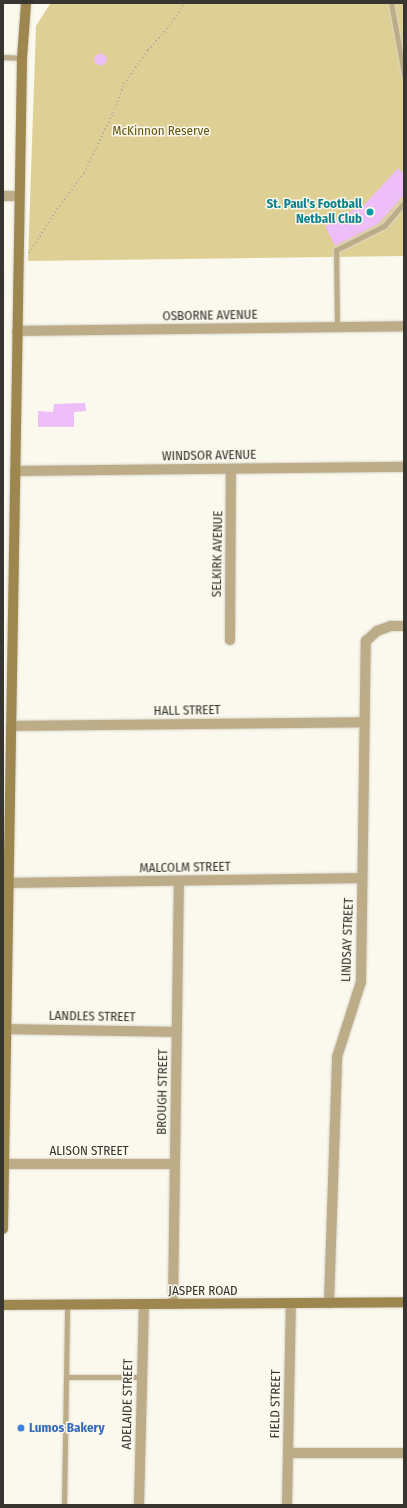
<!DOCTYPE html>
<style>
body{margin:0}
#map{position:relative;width:407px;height:1508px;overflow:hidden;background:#fbf8ed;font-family:"Fira Sans Condensed",sans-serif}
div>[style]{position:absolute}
.built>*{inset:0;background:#f1eddb}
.green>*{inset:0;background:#ded095}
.building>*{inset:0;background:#edbef7}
.path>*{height:2px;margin-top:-1px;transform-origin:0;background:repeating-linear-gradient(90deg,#acaaa1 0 1px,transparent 0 4px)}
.roads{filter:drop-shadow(0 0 1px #d8d5cb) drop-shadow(0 0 1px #d8d5cb)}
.lane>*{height:5px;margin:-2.5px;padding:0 2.5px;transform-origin:2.5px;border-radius:2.5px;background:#bcac88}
.street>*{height:10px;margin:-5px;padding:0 5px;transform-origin:5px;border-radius:5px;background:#bcac88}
.secondary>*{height:10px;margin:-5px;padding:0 5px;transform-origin:5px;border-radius:5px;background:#9e874f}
.dots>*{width:11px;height:11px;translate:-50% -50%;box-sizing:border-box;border:2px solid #fbf8ed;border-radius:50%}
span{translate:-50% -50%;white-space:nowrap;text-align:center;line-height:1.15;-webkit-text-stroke:3px #fbf8ed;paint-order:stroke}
.park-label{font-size:13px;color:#66560e}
.culture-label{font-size:13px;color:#0d838f;font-weight:700}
.right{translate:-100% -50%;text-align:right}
.street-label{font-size:13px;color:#363530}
.shop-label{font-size:13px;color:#366cbe;font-weight:700}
.left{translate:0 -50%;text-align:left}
.frame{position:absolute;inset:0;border:4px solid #363530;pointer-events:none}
</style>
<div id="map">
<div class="built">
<div style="clip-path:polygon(3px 270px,5px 270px,3px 402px)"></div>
</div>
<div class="green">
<div style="clip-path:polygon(404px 3px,404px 256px,28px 261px,36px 26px,50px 4px)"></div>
</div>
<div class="building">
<div style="clip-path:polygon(100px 53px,106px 56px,107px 62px,101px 66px,95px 63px,94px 57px)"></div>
<div style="clip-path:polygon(398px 168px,404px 174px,404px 195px,378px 224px,335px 246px,325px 226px,365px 204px)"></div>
<div style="clip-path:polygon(85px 403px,86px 411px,74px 412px,74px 427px,38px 427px,38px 411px,53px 412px,54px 404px)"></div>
</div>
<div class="path">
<div style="left:29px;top:253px;width:52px;rotate:-57.5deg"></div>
<div style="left:57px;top:209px;width:45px;rotate:-53.1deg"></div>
<div style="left:84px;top:173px;width:67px;rotate:-64.2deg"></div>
<div style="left:113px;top:113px;width:31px;rotate:-69deg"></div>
<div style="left:124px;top:84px;width:42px;rotate:-54.8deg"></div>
<div style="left:148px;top:50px;width:28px;rotate:-48deg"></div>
<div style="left:167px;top:29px;width:32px;rotate:-55deg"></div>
</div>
<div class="roads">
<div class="lane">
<div style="left:391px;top:3px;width:72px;rotate:79.6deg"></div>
<div style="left:3px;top:57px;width:19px;rotate:3deg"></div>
<div style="left:337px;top:327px;width:77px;rotate:-90.7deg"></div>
<div style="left:336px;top:250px;width:54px;rotate:-26.6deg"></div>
<div style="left:384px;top:226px;width:30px;rotate:-49deg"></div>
<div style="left:66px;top:1377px;width:76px"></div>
<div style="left:64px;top:1505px;width:200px;rotate:-89.1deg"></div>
</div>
<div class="street">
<div style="left:3px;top:196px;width:16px"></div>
<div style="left:17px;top:331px;width:387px;rotate:-0.7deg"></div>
<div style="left:15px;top:471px;width:389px;rotate:-0.6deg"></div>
<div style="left:230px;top:640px;width:171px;rotate:-89.7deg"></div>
<div style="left:11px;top:726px;width:353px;rotate:-0.6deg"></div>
<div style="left:9px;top:883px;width:353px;rotate:-0.8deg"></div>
<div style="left:6px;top:1029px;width:171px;rotate:1deg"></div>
<div style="left:4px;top:1164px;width:171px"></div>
<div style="left:329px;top:1303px;width:246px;rotate:-88.1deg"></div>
<div style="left:337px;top:1057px;width:79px;rotate:-72.3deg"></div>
<div style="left:361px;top:982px;width:341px;rotate:-89.2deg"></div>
<div style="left:366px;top:641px;width:15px;rotate:-42deg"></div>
<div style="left:377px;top:631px;width:15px;rotate:-20deg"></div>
<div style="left:391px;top:626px;width:13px"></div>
<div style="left:173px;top:1304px;width:423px;rotate:-89.2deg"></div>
<div style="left:288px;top:1453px;width:116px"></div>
<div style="left:139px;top:1505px;width:201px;rotate:-88.6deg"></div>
<div style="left:287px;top:1505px;width:202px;rotate:-88.9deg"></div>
</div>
<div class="secondary">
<div style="left:3px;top:1229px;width:1171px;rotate:-89.07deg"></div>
<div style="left:22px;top:58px;width:55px;rotate:-85.8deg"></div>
<div style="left:3px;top:1305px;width:401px;rotate:-0.4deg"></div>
</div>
</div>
<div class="dots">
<div style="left:370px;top:212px;background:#0f9aa8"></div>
<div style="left:21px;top:1428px;background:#3f7fe0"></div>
</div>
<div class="park-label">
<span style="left:161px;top:131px">McKinnon Reserve</span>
</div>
<div class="culture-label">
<span class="right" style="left:362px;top:212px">St. Paul's Football<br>Netball Club</span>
</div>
<div class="street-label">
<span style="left:210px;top:316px;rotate:-1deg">OSBORNE AVENUE</span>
<span style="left:209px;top:456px;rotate:-1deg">WINDSOR AVENUE</span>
<span style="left:218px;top:554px;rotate:-89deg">SELKIRK AVENUE</span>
<span style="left:187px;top:711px;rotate:-1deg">HALL STREET</span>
<span style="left:185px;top:868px;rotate:-1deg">MALCOLM STREET</span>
<span style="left:348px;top:940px;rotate:-88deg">LINDSAY STREET</span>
<span style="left:92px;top:1017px;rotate:1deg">LANDLES STREET</span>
<span style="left:163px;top:1092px;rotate:-89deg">BROUGH STREET</span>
<span style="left:89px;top:1151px">ALISON STREET</span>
<span style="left:203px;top:1291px">JASPER ROAD</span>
<span style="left:128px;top:1404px;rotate:-89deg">ADELAIDE STREET</span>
<span style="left:276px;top:1404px;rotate:-89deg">FIELD STREET</span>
</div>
<div class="shop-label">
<span class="left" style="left:29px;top:1428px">Lumos Bakery</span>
</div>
<div class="frame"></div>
</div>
